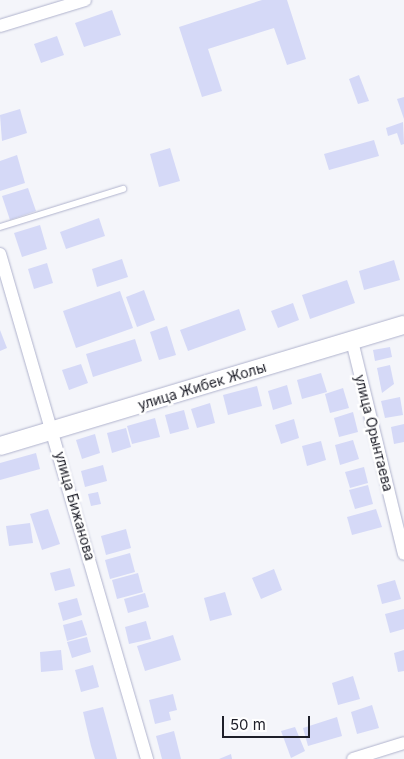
<!DOCTYPE html>
<meta charset="utf-8">
<style>
body{margin:0}
#map{position:relative;width:404px;height:759px;overflow:hidden;background:#f4f5fa;font-family:Inter,sans-serif}
div>[style]{position:absolute}
.building>*{inset:0;background:#d5d9f7}
.roads{filter:drop-shadow(0 0 1px #b0b3cd) drop-shadow(0 0 1px #b0b3cd)}
.lane>*{height:6px;margin:-3px;padding:0 3px;transform-origin:3px;border-radius:3px;background:#fff}
.street>*{height:12px;margin:-6px;padding:0 6px;transform-origin:6px;border-radius:6px;background:#fff}
.secondary>*{height:18px;margin:-9px;padding:0 9px;transform-origin:9px;border-radius:9px;background:#fff}
span{translate:-50% -50%;white-space:nowrap;text-align:center;line-height:1.15;-webkit-text-stroke:5px #fff;paint-order:stroke}
.street-label{font-size:14px;color:#1e1f29}
.scale{position:absolute;left:222px;top:716px;width:88px;height:22px;box-sizing:border-box;border:2px solid #1e1f29;border-top:0;padding-left:6px;font-size:15px;line-height:18px;white-space:nowrap;color:#1e1f29;-webkit-text-stroke:4px #fff;paint-order:stroke}
</style>
<div id="map">
<div class="building">
<div style="clip-path:polygon(262px 0,287px 0,306px 59px,287px 65px,274px 28px,208px 49px,222px 91px,202px 97px,179px 27px)"></div>
<div style="clip-path:polygon(112px 10px,121px 35px,84px 47px,75px 23px)"></div>
<div style="clip-path:polygon(57px 36px,64px 55px,41px 63px,34px 44px)"></div>
<div style="clip-path:polygon(359px 75px,369px 101px,358px 104px,349px 79px)"></div>
<div style="clip-path:polygon(404px 97px,404px 119px,397px 99px)"></div>
<div style="clip-path:polygon(20px 109px,27px 133px,2px 141px,0 115px)"></div>
<div style="clip-path:polygon(403px 122px,404px 144px,401px 145px,397px 133px,388px 136px,386px 128px)"></div>
<div style="clip-path:polygon(374px 140px,379px 156px,329px 170px,324px 154px)"></div>
<div style="clip-path:polygon(170px 148px,180px 181px,159px 187px,150px 154px)"></div>
<div style="clip-path:polygon(17px 155px,25px 183px,0 191px,0 161px)"></div>
<div style="clip-path:polygon(28px 188px,36px 211px,10px 220px,2px 196px)"></div>
<div style="clip-path:polygon(99px 218px,105px 236px,66px 249px,60px 232px)"></div>
<div style="clip-path:polygon(40px 225px,47px 249px,22px 257px,14px 233px)"></div>
<div style="clip-path:polygon(122px 259px,128px 277px,97px 287px,92px 269px)"></div>
<div style="clip-path:polygon(394px 260px,400px 280px,364px 290px,359px 271px)"></div>
<div style="clip-path:polygon(47px 263px,53px 283px,34px 289px,28px 269px)"></div>
<div style="clip-path:polygon(347px 280px,355px 303px,310px 319px,302px 295px)"></div>
<div style="clip-path:polygon(144px 290px,155px 320px,137px 327px,126px 297px)"></div>
<div style="clip-path:polygon(120px 291px,133px 328px,76px 348px,63px 311px)"></div>
<div style="clip-path:polygon(293px 303px,299px 320px,278px 328px,271px 311px)"></div>
<div style="clip-path:polygon(239px 309px,246px 330px,188px 351px,180px 330px)"></div>
<div style="clip-path:polygon(167px 326px,176px 355px,159px 360px,150px 332px)"></div>
<div style="clip-path:polygon(0 330px,7px 348px,0 351px)"></div>
<div style="clip-path:polygon(135px 339px,142px 361px,93px 377px,86px 354px)"></div>
<div style="clip-path:polygon(390px 347px,392px 357px,375px 361px,373px 350px)"></div>
<div style="clip-path:polygon(81px 364px,88px 383px,69px 390px,62px 370px)"></div>
<div style="clip-path:polygon(390px 365px,394px 384px,382px 393px,377px 368px)"></div>
<div style="clip-path:polygon(321px 373px,327px 392px,302px 399px,297px 380px)"></div>
<div style="clip-path:polygon(287px 385px,292px 404px,273px 410px,268px 391px)"></div>
<div style="clip-path:polygon(257px 386px,262px 406px,228px 415px,223px 395px)"></div>
<div style="clip-path:polygon(343px 388px,349px 408px,330px 413px,325px 394px)"></div>
<div style="clip-path:polygon(400px 397px,403px 415px,385px 418px,381px 401px)"></div>
<div style="clip-path:polygon(210px 403px,215px 423px,197px 428px,191px 409px)"></div>
<div style="clip-path:polygon(184px 410px,189px 429px,170px 434px,165px 415px)"></div>
<div style="clip-path:polygon(353px 412px,358px 432px,339px 437px,334px 418px)"></div>
<div style="clip-path:polygon(155px 418px,160px 437px,132px 444px,127px 426px)"></div>
<div style="clip-path:polygon(294px 419px,299px 438px,281px 444px,275px 425px)"></div>
<div style="clip-path:polygon(404px 424px,404px 442px,394px 444px,391px 427px)"></div>
<div style="clip-path:polygon(126px 428px,131px 447px,112px 453px,107px 433px)"></div>
<div style="clip-path:polygon(95px 434px,100px 453px,82px 459px,76px 440px)"></div>
<div style="clip-path:polygon(353px 440px,359px 459px,340px 465px,335px 445px)"></div>
<div style="clip-path:polygon(321px 441px,326px 460px,307px 466px,302px 446px)"></div>
<div style="clip-path:polygon(36px 453px,40px 469px,0 480px,0 463px)"></div>
<div style="clip-path:polygon(103px 465px,107px 481px,85px 487px,81px 471px)"></div>
<div style="clip-path:polygon(364px 467px,368px 483px,350px 488px,345px 472px)"></div>
<div style="clip-path:polygon(368px 485px,373px 504px,355px 509px,349px 490px)"></div>
<div style="clip-path:polygon(98px 492px,101px 504px,91px 506px,88px 494px)"></div>
<div style="clip-path:polygon(48px 509px,60px 544px,42px 550px,30px 514px)"></div>
<div style="clip-path:polygon(376px 509px,382px 527px,352px 535px,347px 517px)"></div>
<div style="clip-path:polygon(30px 523px,33px 543px,9px 546px,6px 526px)"></div>
<div style="clip-path:polygon(126px 529px,131px 548px,106px 555px,101px 536px)"></div>
<div style="clip-path:polygon(130px 553px,135px 572px,110px 579px,105px 560px)"></div>
<div style="clip-path:polygon(70px 568px,75px 586px,55px 591px,50px 573px)"></div>
<div style="clip-path:polygon(274px 569px,282px 590px,261px 599px,252px 578px)"></div>
<div style="clip-path:polygon(138px 573px,143px 592px,117px 599px,112px 580px)"></div>
<div style="clip-path:polygon(395px 580px,401px 599px,382px 604px,377px 585px)"></div>
<div style="clip-path:polygon(225px 592px,232px 615px,210px 621px,204px 598px)"></div>
<div style="clip-path:polygon(145px 593px,149px 607px,128px 613px,124px 599px)"></div>
<div style="clip-path:polygon(77px 598px,82px 615px,63px 621px,58px 603px)"></div>
<div style="clip-path:polygon(404px 609px,404px 629px,390px 633px,385px 614px)"></div>
<div style="clip-path:polygon(82px 620px,87px 635px,67px 641px,63px 625px)"></div>
<div style="clip-path:polygon(146px 621px,151px 639px,129px 644px,125px 627px)"></div>
<div style="clip-path:polygon(173px 635px,181px 660px,145px 671px,137px 646px)"></div>
<div style="clip-path:polygon(87px 637px,91px 652px,72px 658px,67px 642px)"></div>
<div style="clip-path:polygon(61px 650px,63px 670px,41px 672px,40px 652px)"></div>
<div style="clip-path:polygon(404px 650px,404px 671px,398px 672px,394px 653px)"></div>
<div style="clip-path:polygon(93px 665px,99px 687px,81px 692px,75px 670px)"></div>
<div style="clip-path:polygon(353px 676px,360px 699px,338px 705px,332px 683px)"></div>
<div style="clip-path:polygon(173px 694px,177px 710px,169px 712px,171px 720px,155px 724px,149px 700px)"></div>
<div style="clip-path:polygon(372px 705px,379px 728px,357px 734px,351px 712px)"></div>
<div style="clip-path:polygon(103px 707px,112px 740px,117px 759px,95px 759px,91px 746px,83px 712px)"></div>
<div style="clip-path:polygon(337px 717px,342px 736px,308px 746px,303px 728px)"></div>
<div style="clip-path:polygon(295px 727px,305px 751px,291px 758px,281px 731px)"></div>
<div style="clip-path:polygon(174px 731px,181px 759px,162px 759px,156px 736px)"></div>
<div style="clip-path:polygon(231px 754px,232px 759px,219px 759px)"></div>
</div>
<div class="roads">
<div class="lane">
<div style="left:0;top:227px;width:129px;rotate:-17.2deg"></div>
</div>
<div class="street">
<div style="left:0;top:26px;width:89px;rotate:-17deg"></div>
<div style="left:0;top:254px;width:526px;rotate:73.77deg"></div>
<div style="left:352px;top:341px;width:219px;rotate:76.3deg"></div>
<div style="left:353px;top:759px;width:53px;rotate:-17.4deg"></div>
</div>
<div class="secondary">
<div style="left:0;top:446px;width:422px;rotate:-16.7deg"></div>
</div>
</div>
<div class="street-label">
<span style="left:202px;top:386px;rotate:-17deg">улица Жибек Жолы</span>
<span style="left:374px;top:433px;rotate:76deg">улица Орынтаева</span>
<span style="left:75px;top:506px;rotate:74deg">улица Бижанова</span>
</div>
<div class="scale">50 m</div>
</div>
